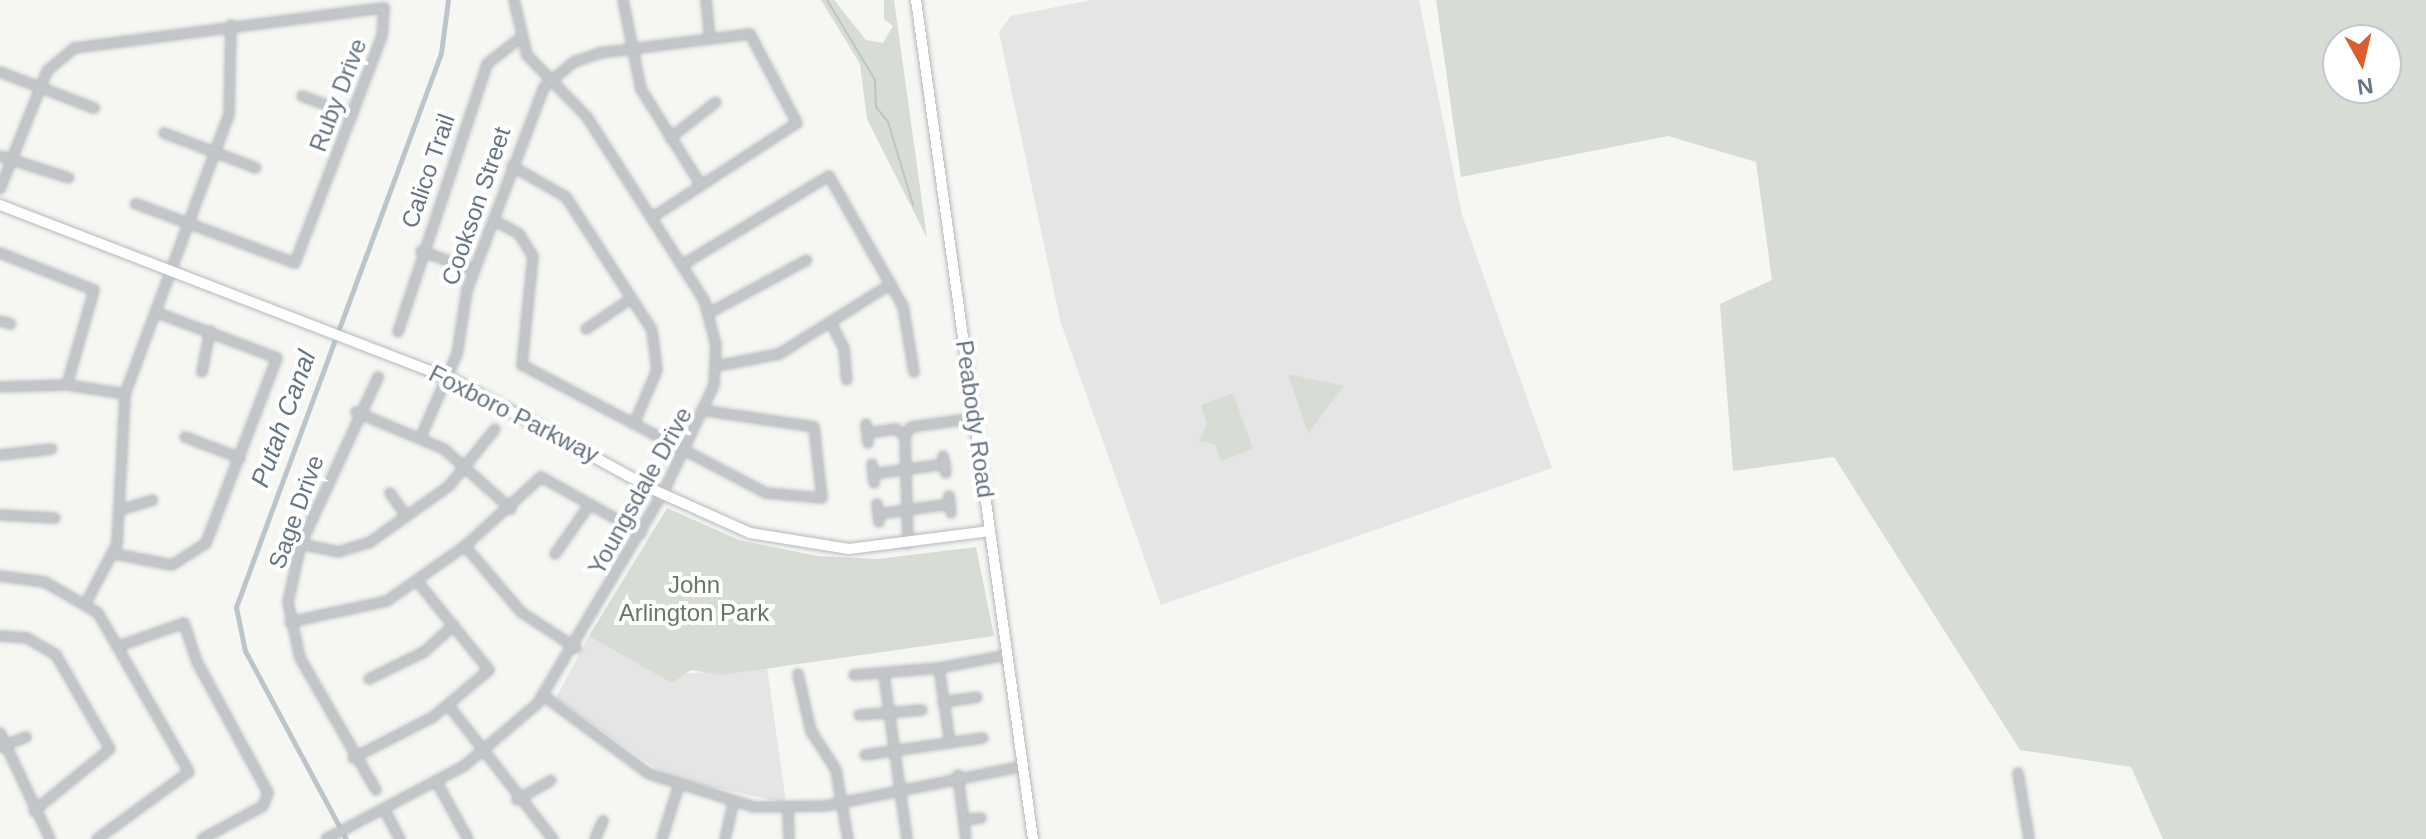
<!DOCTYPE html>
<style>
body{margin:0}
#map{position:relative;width:2426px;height:839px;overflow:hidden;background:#f6f6f3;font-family:Arial,sans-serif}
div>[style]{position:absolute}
.built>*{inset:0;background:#e4e5e4}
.green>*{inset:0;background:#d7ddd4}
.stream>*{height:2px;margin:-1px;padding:0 1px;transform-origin:1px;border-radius:1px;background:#bbc5ca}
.canal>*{height:5px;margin:-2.5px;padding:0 2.5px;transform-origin:2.5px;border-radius:2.5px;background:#bbc5ca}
.roads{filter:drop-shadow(0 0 2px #b5b9bd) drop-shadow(0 0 2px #b5b9bd)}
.minor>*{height:8px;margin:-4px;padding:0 4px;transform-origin:4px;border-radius:4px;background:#c2c6c9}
.major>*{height:10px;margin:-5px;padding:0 5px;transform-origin:5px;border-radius:5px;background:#fff}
span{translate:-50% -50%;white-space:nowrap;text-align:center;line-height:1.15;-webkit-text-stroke:8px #fff;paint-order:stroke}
.street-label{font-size:24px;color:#667583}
.park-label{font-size:24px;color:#687a65}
.water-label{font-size:26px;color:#62777f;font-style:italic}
.north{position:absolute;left:2322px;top:24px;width:80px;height:80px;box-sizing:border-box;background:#fff;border:2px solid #c2c8cd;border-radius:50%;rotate:172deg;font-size:22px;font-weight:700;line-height:32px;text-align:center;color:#667583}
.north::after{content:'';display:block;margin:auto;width:28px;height:36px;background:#dc5d2d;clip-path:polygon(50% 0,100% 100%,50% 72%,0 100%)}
</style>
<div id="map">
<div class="built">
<div style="clip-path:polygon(1091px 0,1419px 0,1462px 215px,1552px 468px,1161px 605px,1060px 320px,999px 32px,1011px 16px)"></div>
<div style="clip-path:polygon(589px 636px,680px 674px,767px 667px,786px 803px,669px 778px,556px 698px)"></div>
</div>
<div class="green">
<div style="clip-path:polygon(821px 0,834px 0,866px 40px,883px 43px,893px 26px,884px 19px,884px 0,894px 0,927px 238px,867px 119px,860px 64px)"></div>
<div style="clip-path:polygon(evenodd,1436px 0,2426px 0,2426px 839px,2163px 839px,2131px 767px,2020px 750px,1834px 457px,1733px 471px,1720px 304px,1772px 280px,1756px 162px,1668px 136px,1461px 177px,1436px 0,2386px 40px,2386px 88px,2338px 88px,2338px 40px,2386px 40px)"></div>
<div style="clip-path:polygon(1288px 374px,1344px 386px,1308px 433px)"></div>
<div style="clip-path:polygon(1233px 393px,1253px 449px,1221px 461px,1215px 444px,1199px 441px,1207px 424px,1201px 405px)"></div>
<div style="clip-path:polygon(667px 508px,739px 540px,817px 556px,877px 559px,976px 547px,994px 636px,721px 675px,691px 670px,672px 683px,589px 636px)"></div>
</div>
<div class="stream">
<div style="left:827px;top:0;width:93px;rotate:59deg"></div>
<div style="left:875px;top:80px;width:27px;rotate:88deg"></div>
<div style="left:876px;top:107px;width:19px;rotate:51deg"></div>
<div style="left:888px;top:122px;width:87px;rotate:73.2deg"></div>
</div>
<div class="canal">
<div style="left:346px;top:839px;width:213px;rotate:-118.2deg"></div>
<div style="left:245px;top:651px;width:45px;rotate:-101.6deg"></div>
<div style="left:236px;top:607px;width:591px;rotate:-69.69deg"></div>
<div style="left:441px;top:53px;width:53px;rotate:-82.5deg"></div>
</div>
<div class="roads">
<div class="minor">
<div style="left:623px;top:0;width:91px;rotate:78.6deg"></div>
<div style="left:641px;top:89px;width:113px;rotate:58deg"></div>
<div style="left:706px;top:0;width:38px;rotate:84deg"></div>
<div style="left:0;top:72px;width:101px;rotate:21deg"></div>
<div style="left:302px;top:96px;width:54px;rotate:20.4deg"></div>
<div style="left:164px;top:133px;width:98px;rotate:20.8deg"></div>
<div style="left:670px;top:138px;width:58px;rotate:-38deg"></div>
<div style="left:0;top:156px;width:72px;rotate:17.7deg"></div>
<div style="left:512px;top:166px;width:62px;rotate:29.9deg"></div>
<div style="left:566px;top:197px;width:158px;rotate:57.1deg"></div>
<div style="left:652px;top:330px;width:40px;rotate:82.9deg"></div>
<div style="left:657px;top:370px;width:59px;rotate:113.1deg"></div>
<div style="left:0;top:189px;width:127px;rotate:-68.3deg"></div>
<div style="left:47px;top:71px;width:35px;rotate:-40deg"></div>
<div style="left:74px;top:48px;width:313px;rotate:-7.4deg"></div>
<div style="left:384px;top:8px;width:28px;rotate:94deg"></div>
<div style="left:382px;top:36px;width:243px;rotate:111deg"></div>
<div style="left:295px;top:263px;width:170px;rotate:-159.6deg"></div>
<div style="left:493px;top:220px;width:30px;rotate:28deg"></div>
<div style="left:519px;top:234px;width:26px;rotate:58deg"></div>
<div style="left:533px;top:256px;width:110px;rotate:95.8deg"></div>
<div style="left:522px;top:365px;width:276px;rotate:27.7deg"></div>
<div style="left:766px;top:493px;width:56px;rotate:5.1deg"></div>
<div style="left:822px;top:498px;width:71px;rotate:-96.4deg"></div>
<div style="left:814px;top:427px;width:108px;rotate:-171.5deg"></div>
<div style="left:421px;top:251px;width:56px;rotate:19.7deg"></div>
<div style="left:0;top:253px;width:101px;rotate:21.5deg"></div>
<div style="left:94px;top:290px;width:99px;rotate:105.9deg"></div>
<div style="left:682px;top:265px;width:172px;rotate:-31.2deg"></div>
<div style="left:829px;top:176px;width:150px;rotate:60.4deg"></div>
<div style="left:903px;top:306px;width:67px;rotate:80.5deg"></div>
<div style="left:709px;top:313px;width:111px;rotate:-28.4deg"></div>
<div style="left:0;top:321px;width:11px;rotate:15deg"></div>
<div style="left:831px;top:323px;width:28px;rotate:63deg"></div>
<div style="left:844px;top:348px;width:32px;rotate:85deg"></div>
<div style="left:586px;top:329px;width:55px;rotate:-34deg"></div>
<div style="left:398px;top:332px;width:282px;rotate:-71.6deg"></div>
<div style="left:487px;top:64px;width:42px;rotate:-38.2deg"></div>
<div style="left:717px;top:366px;width:63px;rotate:-11deg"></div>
<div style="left:779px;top:354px;width:132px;rotate:-32deg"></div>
<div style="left:202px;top:372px;width:42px;rotate:-79deg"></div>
<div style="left:0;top:387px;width:67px;rotate:-1.7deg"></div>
<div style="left:67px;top:385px;width:59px;rotate:8.8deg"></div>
<div style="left:356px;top:412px;width:95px;rotate:22.8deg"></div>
<div style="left:444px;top:449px;width:90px;rotate:41.8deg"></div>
<div style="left:866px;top:424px;width:19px;rotate:84deg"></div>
<div style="left:867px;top:433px;width:29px;rotate:-8deg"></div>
<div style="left:896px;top:429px;width:11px;rotate:38deg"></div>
<div style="left:905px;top:436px;width:11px;rotate:-56deg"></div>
<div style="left:911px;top:427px;width:65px;rotate:-8deg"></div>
<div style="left:905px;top:436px;width:108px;rotate:88.4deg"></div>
<div style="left:185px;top:437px;width:59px;rotate:20.9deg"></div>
<div style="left:420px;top:439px;width:93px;rotate:-66.5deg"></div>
<div style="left:457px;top:354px;width:65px;rotate:-81.1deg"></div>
<div style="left:467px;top:290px;width:217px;rotate:-69.2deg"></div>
<div style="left:544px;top:87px;width:39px;rotate:-40deg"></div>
<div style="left:574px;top:62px;width:28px;rotate:-19deg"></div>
<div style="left:600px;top:53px;width:151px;rotate:-7.2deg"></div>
<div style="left:750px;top:34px;width:101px;rotate:62.2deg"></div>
<div style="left:797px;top:123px;width:174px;rotate:146.9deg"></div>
<div style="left:0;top:455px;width:52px;rotate:-6.6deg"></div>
<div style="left:943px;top:456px;width:17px;rotate:80deg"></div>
<div style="left:872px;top:464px;width:19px;rotate:84deg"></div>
<div style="left:873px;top:474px;width:73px;rotate:-7.9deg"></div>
<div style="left:390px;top:493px;width:28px;rotate:55deg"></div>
<div style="left:949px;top:496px;width:17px;rotate:83deg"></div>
<div style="left:877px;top:504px;width:18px;rotate:84deg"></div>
<div style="left:120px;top:510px;width:34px;rotate:-17deg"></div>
<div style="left:878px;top:514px;width:73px;rotate:-7.9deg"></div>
<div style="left:0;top:515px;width:55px;rotate:3.1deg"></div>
<div style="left:301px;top:544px;width:38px;rotate:12deg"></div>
<div style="left:338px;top:552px;width:34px;rotate:-17deg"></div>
<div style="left:370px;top:542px;width:97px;rotate:-35.3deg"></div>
<div style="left:449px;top:486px;width:73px;rotate:-51.1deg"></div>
<div style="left:465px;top:546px;width:87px;rotate:49.7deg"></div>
<div style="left:521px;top:612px;width:66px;rotate:33.2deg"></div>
<div style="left:115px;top:554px;width:58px;rotate:10.9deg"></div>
<div style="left:172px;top:565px;width:40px;rotate:-32.9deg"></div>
<div style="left:206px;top:543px;width:198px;rotate:-69deg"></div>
<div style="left:277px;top:358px;width:130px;rotate:-159.3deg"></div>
<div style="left:555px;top:554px;width:61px;rotate:-55deg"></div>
<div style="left:0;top:576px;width:45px;rotate:7.6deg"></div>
<div style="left:45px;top:582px;width:61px;rotate:30.3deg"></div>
<div style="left:98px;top:613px;width:183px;rotate:60.2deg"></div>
<div style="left:189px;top:772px;width:114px;rotate:143.9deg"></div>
<div style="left:86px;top:603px;width:67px;rotate:-62.3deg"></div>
<div style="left:117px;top:544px;width:150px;rotate:-86.9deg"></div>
<div style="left:125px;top:394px;width:299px;rotate:-69.6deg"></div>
<div style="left:229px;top:114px;width:89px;rotate:-88.7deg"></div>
<div style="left:290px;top:622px;width:99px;rotate:-12.2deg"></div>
<div style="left:387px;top:601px;width:95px;rotate:-35.2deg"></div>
<div style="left:465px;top:546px;width:103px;rotate:-42.2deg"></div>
<div style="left:541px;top:477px;width:115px;rotate:29.2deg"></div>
<div style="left:0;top:636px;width:27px;rotate:4deg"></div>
<div style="left:27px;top:638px;width:34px;rotate:30deg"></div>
<div style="left:56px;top:655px;width:108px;rotate:60.1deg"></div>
<div style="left:110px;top:749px;width:98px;rotate:140.8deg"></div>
<div style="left:122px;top:645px;width:66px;rotate:-19.5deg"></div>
<div style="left:184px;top:623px;width:41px;rotate:71.6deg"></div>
<div style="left:197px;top:662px;width:149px;rotate:61.5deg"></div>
<div style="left:268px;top:793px;width:14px;rotate:111deg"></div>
<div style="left:263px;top:806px;width:69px;rotate:151.6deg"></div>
<div style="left:939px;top:668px;width:76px;rotate:81.7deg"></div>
<div style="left:939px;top:668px;width:69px;rotate:-10.8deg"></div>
<div style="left:798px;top:674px;width:58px;rotate:77.2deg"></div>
<div style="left:811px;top:731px;width:46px;rotate:57.3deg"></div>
<div style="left:836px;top:770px;width:70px;rotate:80.1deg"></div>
<div style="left:854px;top:675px;width:85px;rotate:-4.7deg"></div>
<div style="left:884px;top:675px;width:166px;rotate:82deg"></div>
<div style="left:369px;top:679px;width:61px;rotate:-26.1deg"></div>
<div style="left:424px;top:652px;width:40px;rotate:-42deg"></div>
<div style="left:544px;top:696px;width:131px;rotate:36.6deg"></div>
<div style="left:649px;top:774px;width:110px;rotate:17.4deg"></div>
<div style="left:754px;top:807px;width:71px;rotate:-0.8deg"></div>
<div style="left:825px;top:806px;width:202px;rotate:-11.4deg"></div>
<div style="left:943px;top:702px;width:34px;rotate:-8deg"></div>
<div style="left:449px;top:706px;width:169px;rotate:52deg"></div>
<div style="left:859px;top:715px;width:63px;rotate:-4.5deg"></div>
<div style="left:0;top:733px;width:117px;rotate:64.7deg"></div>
<div style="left:0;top:747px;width:28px;rotate:-21deg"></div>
<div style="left:865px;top:755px;width:119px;rotate:-8.2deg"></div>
<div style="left:353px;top:758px;width:90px;rotate:-27.1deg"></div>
<div style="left:433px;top:717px;width:73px;rotate:-40deg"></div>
<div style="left:489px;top:670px;width:114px;rotate:-129deg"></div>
<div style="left:2018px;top:773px;width:67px;rotate:80.5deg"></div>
<div style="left:958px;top:775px;width:64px;rotate:82.9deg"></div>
<div style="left:436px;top:781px;width:66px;rotate:61.1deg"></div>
<div style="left:376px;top:790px;width:152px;rotate:-119.9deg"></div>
<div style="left:300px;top:658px;width:57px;rotate:-102.1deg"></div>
<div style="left:288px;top:602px;width:59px;rotate:-77.4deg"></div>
<div style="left:301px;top:544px;width:184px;rotate:-65.2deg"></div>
<div style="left:517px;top:800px;width:39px;rotate:-30deg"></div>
<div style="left:384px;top:809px;width:34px;rotate:62deg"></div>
<div style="left:788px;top:809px;width:30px;rotate:88deg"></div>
<div style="left:964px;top:820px;width:17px;rotate:-7deg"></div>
<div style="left:326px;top:839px;width:156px;rotate:-27.9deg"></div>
<div style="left:464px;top:766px;width:96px;rotate:-40.3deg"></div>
<div style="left:537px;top:704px;width:246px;rotate:-59.2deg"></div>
<div style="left:663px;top:493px;width:119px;rotate:-64.7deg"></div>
<div style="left:714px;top:385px;width:40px;rotate:-87.1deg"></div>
<div style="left:716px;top:345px;width:47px;rotate:-104.9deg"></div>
<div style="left:704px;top:300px;width:217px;rotate:-122.6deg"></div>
<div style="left:587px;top:117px;width:86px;rotate:-134.1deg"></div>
<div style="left:527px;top:55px;width:57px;rotate:-103.3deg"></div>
<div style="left:595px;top:839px;width:20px;rotate:-66deg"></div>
<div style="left:662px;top:839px;width:53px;rotate:-72.6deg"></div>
<div style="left:725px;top:839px;width:36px;rotate:-77deg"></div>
</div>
<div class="major">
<div style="left:916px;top:0;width:847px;rotate:82.06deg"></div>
<div style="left:0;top:205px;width:487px;rotate:21.1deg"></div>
<div style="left:454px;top:380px;width:228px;rotate:28.8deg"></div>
<div style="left:654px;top:490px;width:105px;rotate:24.1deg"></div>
<div style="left:750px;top:533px;width:100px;rotate:9.2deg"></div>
<div style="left:849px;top:549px;width:142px;rotate:-7.3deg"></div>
</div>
</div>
<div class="street-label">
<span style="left:338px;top:95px;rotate:-69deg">Ruby Drive</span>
<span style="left:428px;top:171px;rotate:-71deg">Calico Trail</span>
<span style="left:476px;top:206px;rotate:-71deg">Cookson Street</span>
<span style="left:514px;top:414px;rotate:27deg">Foxboro Parkway</span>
<span style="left:975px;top:419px;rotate:82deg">Peabody Road</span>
<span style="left:640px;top:491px;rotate:-61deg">Youngsdale Drive</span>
<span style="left:296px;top:512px;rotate:-70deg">Sage Drive</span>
</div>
<div class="park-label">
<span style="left:694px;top:599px">John<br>Arlington Park</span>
</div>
<div class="water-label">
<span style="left:284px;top:419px;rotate:-70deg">Putah Canal</span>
</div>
<div class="north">N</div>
</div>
